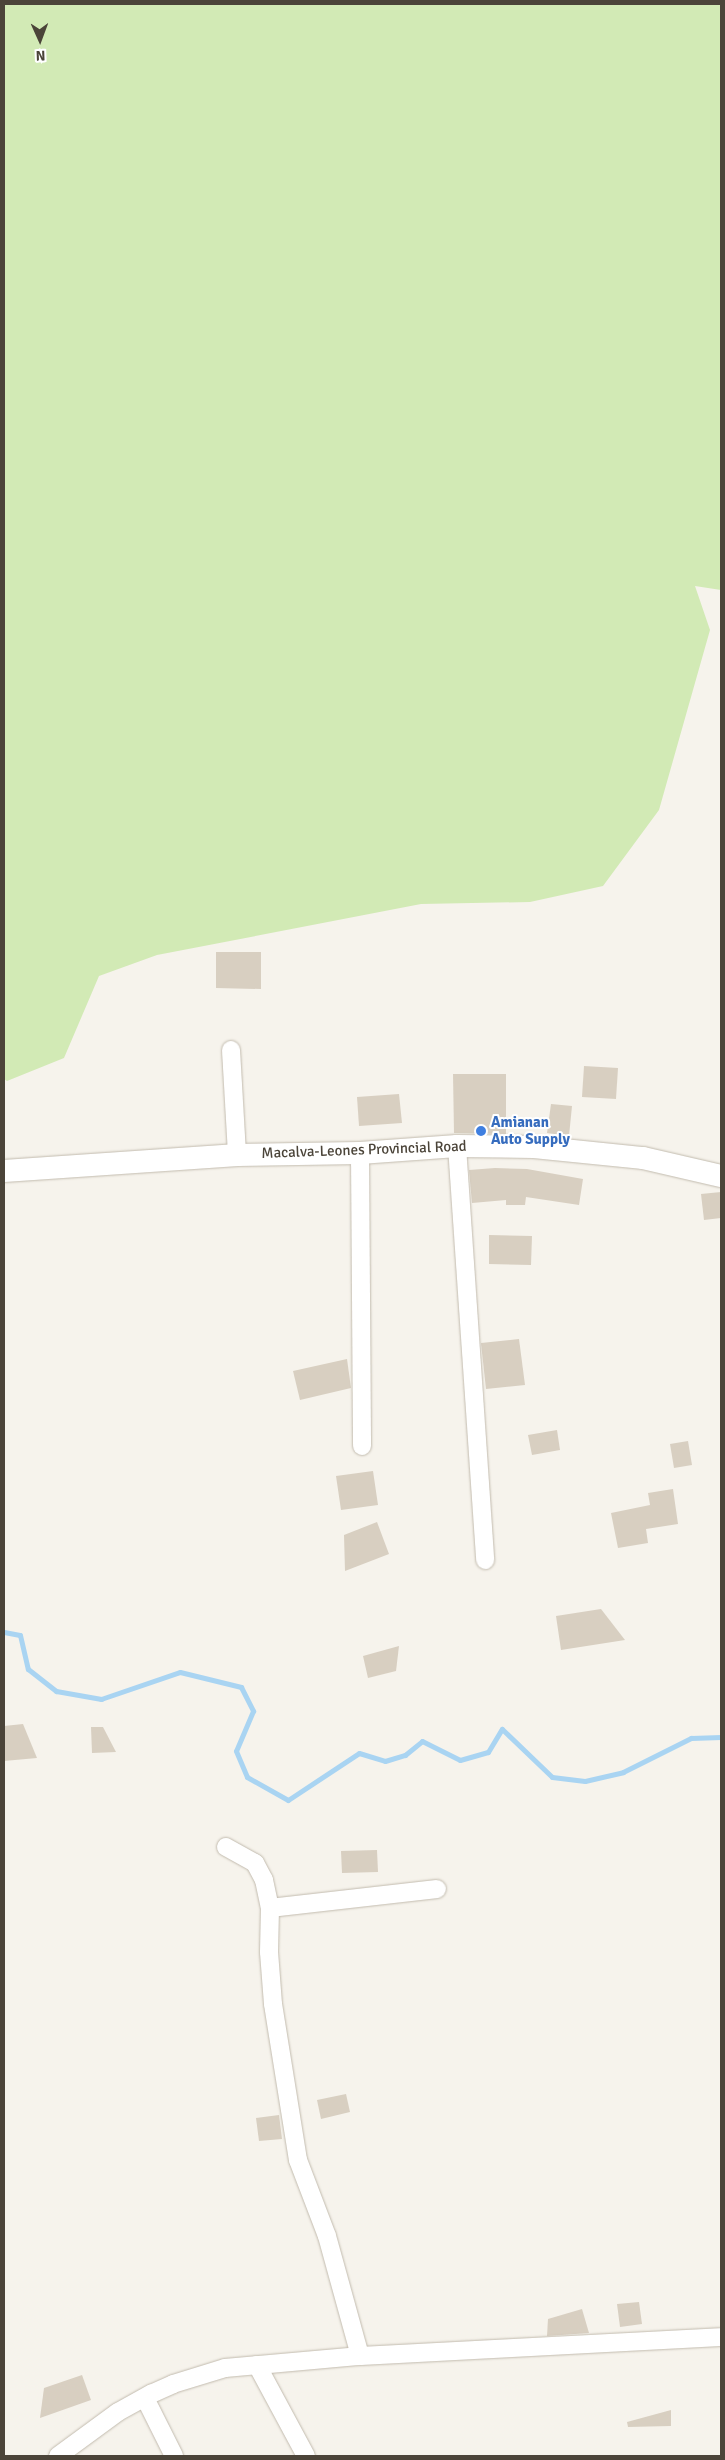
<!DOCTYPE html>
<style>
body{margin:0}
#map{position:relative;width:725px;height:2460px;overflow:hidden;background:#f6f3ec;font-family:Signika,sans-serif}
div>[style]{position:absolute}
.green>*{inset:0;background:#d2eab5}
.stream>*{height:5px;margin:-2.5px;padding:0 2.5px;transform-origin:2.5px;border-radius:2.5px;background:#a9d4f2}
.building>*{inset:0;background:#d8cfc1}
.roads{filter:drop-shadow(0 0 1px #c2bbae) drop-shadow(0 0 1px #c2bbae)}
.minor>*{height:18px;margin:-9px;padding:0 9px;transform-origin:9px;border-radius:9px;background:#fff}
.tertiary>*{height:22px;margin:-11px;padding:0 11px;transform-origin:11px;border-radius:11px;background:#fff}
.dots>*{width:14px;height:14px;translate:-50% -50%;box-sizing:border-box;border:2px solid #fff;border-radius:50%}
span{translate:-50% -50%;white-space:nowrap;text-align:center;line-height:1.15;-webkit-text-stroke:4px #fff;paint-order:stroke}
.shop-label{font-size:15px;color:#366cbe;font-weight:700}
.left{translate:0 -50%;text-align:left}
.street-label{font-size:15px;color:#4b4439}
.frame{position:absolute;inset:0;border:5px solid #4b4439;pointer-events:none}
.north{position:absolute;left:15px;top:15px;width:50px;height:50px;-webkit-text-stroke:4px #fff;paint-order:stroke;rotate:178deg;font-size:14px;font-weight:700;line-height:20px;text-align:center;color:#4b4439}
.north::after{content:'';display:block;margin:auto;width:18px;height:22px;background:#4b4439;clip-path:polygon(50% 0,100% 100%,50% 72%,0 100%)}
</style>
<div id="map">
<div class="green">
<div style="clip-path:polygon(4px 4px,721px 4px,721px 590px,695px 586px,710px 630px,659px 810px,603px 886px,530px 902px,421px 904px,157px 955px,99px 976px,64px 1058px,7px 1081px,4px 1079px)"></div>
</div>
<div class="stream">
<div style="left:4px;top:1632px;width:16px;rotate:11deg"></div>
<div style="left:20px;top:1635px;width:35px;rotate:77deg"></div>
<div style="left:28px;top:1669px;width:36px;rotate:38deg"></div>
<div style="left:56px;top:1691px;width:46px;rotate:10.1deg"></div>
<div style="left:101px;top:1699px;width:83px;rotate:-18.9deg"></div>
<div style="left:180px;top:1672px;width:63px;rotate:13.8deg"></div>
<div style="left:241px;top:1687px;width:27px;rotate:63deg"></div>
<div style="left:253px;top:1711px;width:43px;rotate:113deg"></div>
<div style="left:236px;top:1751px;width:28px;rotate:67deg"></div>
<div style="left:247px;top:1777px;width:47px;rotate:29.3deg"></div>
<div style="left:288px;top:1800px;width:85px;rotate:-33.5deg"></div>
<div style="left:359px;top:1753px;width:27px;rotate:17deg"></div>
<div style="left:385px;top:1761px;width:21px;rotate:-17deg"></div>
<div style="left:405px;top:1755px;width:22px;rotate:-39deg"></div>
<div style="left:422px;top:1741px;width:42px;rotate:26.6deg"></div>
<div style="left:460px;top:1760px;width:29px;rotate:-16deg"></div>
<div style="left:488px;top:1752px;width:27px;rotate:-59deg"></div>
<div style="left:502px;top:1729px;width:69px;rotate:43.8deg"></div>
<div style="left:552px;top:1777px;width:33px;rotate:7deg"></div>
<div style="left:585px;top:1781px;width:39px;rotate:-13deg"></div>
<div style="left:623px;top:1772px;width:76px;rotate:-26.6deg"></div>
<div style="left:691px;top:1738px;width:30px;rotate:-2deg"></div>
</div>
<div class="building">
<div style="clip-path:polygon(216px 952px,261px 952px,261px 989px,216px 988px)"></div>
<div style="clip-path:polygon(584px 1066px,618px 1068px,616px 1099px,582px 1097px)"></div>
<div style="clip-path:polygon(453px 1074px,506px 1074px,506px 1134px,454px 1133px)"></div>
<div style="clip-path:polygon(399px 1094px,402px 1123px,359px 1126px,357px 1097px)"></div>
<div style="clip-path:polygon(551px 1104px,572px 1106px,569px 1136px,547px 1133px)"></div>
<div style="clip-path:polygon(495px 1168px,527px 1169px,583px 1179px,579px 1205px,526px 1197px,525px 1205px,506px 1205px,506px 1200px,472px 1203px,469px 1170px)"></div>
<div style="clip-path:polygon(721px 1192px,721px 1218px,704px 1220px,701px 1194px)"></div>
<div style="clip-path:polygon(489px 1235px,532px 1236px,531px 1265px,489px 1264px)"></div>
<div style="clip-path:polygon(519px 1339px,525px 1385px,486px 1389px,481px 1343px)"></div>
<div style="clip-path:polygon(347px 1359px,351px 1388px,300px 1400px,293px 1371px)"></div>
<div style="clip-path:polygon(557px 1430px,560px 1450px,532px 1455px,528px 1435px)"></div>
<div style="clip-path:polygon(688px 1441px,692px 1465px,674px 1468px,670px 1444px)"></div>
<div style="clip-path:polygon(373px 1471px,378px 1505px,341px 1510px,336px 1476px)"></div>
<div style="clip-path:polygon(673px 1489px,678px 1524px,646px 1529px,648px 1543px,618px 1548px,611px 1513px,650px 1505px,648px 1493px)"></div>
<div style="clip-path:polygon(377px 1522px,389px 1554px,345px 1571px,344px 1535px)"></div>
<div style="clip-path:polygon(601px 1609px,625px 1640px,561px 1650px,556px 1616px)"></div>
<div style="clip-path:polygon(399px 1646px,396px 1671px,368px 1678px,363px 1656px)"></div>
<div style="clip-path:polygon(23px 1724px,37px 1758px,4px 1761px,4px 1726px)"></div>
<div style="clip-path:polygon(91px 1727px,103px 1727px,116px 1752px,92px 1753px)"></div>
<div style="clip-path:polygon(377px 1850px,378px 1872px,342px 1873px,341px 1851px)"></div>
<div style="clip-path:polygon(346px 2094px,350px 2112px,321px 2119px,317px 2100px)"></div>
<div style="clip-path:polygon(279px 2115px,282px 2139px,259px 2141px,256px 2118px)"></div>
<div style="clip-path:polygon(639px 2302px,642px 2324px,620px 2327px,617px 2304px)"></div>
<div style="clip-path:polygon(582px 2309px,589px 2333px,547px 2336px,548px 2319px)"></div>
<div style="clip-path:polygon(82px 2375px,91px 2400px,40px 2418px,44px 2388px)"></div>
<div style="clip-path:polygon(671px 2410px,671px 2426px,628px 2427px,627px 2422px)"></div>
</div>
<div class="roads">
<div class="minor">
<div style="left:231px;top:1050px;width:105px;rotate:86.7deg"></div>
<div style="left:457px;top:1146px;width:415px;rotate:86.1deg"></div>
<div style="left:360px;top:1153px;width:293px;rotate:89.6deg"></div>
<div style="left:226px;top:1847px;width:33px;rotate:29deg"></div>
<div style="left:255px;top:1863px;width:19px;rotate:62deg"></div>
<div style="left:264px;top:1880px;width:29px;rotate:78deg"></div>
<div style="left:270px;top:1908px;width:44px;rotate:91.3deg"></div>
<div style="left:269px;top:1952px;width:52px;rotate:85.6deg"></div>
<div style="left:273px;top:2004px;width:158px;rotate:80.9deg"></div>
<div style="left:298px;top:2160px;width:81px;rotate:69.1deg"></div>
<div style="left:327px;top:2236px;width:124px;rotate:74.6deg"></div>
<div style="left:270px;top:1908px;width:168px;rotate:-6.5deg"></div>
<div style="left:257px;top:2365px;width:103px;rotate:61.7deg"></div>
<div style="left:145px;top:2398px;width:65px;rotate:63.4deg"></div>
<div style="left:58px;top:2456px;width:74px;rotate:-36.3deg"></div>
<div style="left:118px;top:2412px;width:38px;rotate:-29deg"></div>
<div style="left:151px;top:2394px;width:24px;rotate:-24deg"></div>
<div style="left:173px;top:2384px;width:54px;rotate:-17.1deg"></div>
<div style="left:225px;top:2368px;width:136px;rotate:-5.1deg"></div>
<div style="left:360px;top:2356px;width:361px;rotate:-3deg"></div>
</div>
<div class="tertiary">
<div style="left:4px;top:1171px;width:234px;rotate:-3.9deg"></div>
<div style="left:237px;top:1155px;width:123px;rotate:-0.9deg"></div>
<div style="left:360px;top:1153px;width:97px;rotate:-4.1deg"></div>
<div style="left:457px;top:1146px;width:77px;rotate:0.7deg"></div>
<div style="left:534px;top:1147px;width:110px;rotate:5.8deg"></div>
<div style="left:643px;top:1158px;width:80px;rotate:13deg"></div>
</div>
</div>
<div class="dots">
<div style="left:481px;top:1131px;background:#3f7fe0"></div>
</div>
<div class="shop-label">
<span class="left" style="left:491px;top:1131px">Amianan<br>Auto Supply</span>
</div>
<div class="street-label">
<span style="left:364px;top:1150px;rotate:-2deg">Macalva-Leones Provincial Road</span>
</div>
<div class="frame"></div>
<div class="north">N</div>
</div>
